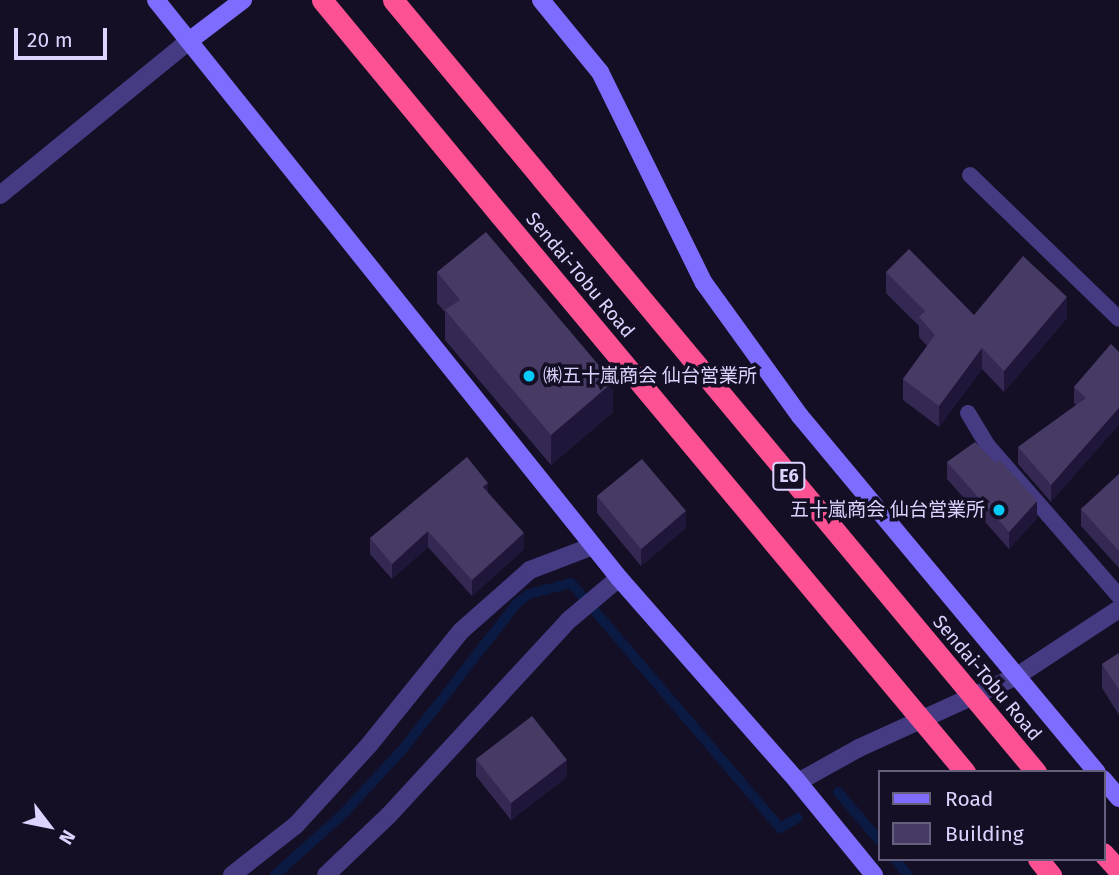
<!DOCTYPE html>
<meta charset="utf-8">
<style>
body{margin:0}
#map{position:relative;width:1119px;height:875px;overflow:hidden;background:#150f25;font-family:"Fira Sans","Noto Sans JP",sans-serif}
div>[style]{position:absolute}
.stream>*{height:10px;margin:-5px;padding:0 5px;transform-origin:5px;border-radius:5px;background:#0b1a42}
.lane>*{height:16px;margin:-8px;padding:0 8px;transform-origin:8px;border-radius:8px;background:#443b83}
.street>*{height:18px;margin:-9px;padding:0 9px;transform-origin:9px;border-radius:9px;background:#443b83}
.secondary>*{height:18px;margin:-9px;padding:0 9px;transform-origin:9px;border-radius:9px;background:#7d6cfd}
.highway>*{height:21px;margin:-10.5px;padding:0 10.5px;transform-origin:10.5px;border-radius:10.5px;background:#fc5193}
.highway-bridge>*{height:21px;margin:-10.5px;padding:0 10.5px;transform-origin:10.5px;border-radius:10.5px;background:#fc5193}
.wall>*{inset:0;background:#352853}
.shaded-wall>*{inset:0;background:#201639}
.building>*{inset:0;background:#473a65}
.dots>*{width:19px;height:19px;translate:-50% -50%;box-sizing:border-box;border:4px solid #150f25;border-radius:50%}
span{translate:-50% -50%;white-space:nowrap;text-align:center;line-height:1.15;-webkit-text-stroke:7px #150f25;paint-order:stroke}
.shield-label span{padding:2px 5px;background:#150f25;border:2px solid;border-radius:5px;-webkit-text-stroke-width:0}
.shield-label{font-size:18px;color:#dcd4fe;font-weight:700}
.street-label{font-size:19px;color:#dcd4fe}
.poi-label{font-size:19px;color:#dcd4fe}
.left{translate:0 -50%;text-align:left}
.right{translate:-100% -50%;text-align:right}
.legend{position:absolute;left:878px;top:770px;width:228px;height:91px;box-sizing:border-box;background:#150f25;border:2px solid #655e7c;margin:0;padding:9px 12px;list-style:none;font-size:21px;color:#dcd4fe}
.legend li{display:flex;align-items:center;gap:14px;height:35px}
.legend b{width:35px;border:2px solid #655e7c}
.north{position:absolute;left:14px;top:791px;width:70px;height:70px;-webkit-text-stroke:5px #150f25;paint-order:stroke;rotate:122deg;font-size:19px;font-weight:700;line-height:28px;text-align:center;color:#dcd4fe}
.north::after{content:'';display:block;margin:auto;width:24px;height:32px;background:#dcd4fe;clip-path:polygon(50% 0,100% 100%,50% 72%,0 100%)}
.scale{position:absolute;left:14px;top:28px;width:93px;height:32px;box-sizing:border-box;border:4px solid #dcd4fe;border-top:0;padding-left:9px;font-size:21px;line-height:24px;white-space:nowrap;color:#dcd4fe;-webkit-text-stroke:5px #150f25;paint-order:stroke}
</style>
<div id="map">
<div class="stream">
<div style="left:838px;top:792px;width:63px;rotate:49.5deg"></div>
<div style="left:895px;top:859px;width:21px;rotate:51deg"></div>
<div style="left:275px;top:875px;width:91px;rotate:-41.9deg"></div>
<div style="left:343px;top:814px;width:88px;rotate:-47.3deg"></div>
<div style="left:403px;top:749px;width:185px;rotate:-52deg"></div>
<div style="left:517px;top:603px;width:15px;rotate:-37deg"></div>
<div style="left:529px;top:594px;width:43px;rotate:-14.7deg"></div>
<div style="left:571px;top:583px;width:322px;rotate:49.5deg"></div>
<div style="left:780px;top:828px;width:20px;rotate:-30deg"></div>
</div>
<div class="lane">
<div style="left:970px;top:175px;width:207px;rotate:44deg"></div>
<div style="left:968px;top:413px;width:39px;rotate:59deg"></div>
<div style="left:988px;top:446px;width:199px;rotate:48.9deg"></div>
</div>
<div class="street">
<div style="left:0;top:195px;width:244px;rotate:-39.2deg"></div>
<div style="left:798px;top:782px;width:70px;rotate:-29.1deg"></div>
<div style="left:859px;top:748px;width:174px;rotate:-24.5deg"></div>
<div style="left:1017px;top:676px;width:122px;rotate:-33.3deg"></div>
<div style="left:232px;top:875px;width:81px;rotate:-38deg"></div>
<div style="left:296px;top:825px;width:108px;rotate:-47.6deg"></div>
<div style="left:369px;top:745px;width:146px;rotate:-51.1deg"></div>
<div style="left:461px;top:631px;width:92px;rotate:-41.5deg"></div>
<div style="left:530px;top:570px;width:67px;rotate:-20.9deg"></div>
<div style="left:326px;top:875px;width:87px;rotate:-43.6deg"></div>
<div style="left:389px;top:815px;width:265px;rotate:-47.3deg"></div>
<div style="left:569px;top:620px;width:65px;rotate:-40deg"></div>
</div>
<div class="secondary">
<div style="left:156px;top:0;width:741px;rotate:51.3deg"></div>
<div style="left:619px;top:578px;width:271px;rotate:48.7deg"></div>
<div style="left:798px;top:782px;width:120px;rotate:50.7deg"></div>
<div style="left:541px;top:0;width:93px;rotate:50.7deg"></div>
<div style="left:600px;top:72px;width:235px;rotate:63.8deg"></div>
<div style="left:704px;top:283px;width:164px;rotate:54.2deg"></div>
<div style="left:800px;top:416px;width:464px;rotate:50.2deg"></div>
<div style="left:189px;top:41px;width:68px;rotate:-37.2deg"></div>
<div style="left:1103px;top:779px;width:25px;rotate:50deg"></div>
</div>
<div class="highway">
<div style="left:322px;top:0;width:278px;rotate:50.4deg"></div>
<div style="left:393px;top:0;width:233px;rotate:50.2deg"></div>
<div style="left:1103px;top:853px;width:24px;rotate:48deg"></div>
<div style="left:1038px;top:859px;width:21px;rotate:51deg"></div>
</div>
<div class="highway-bridge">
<div style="left:542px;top:179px;width:772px;rotate:50.2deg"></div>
<div style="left:499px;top:214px;width:727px;rotate:50.13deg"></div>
</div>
<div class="wall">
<div style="clip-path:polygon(437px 272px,613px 412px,551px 465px,445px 340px,445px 312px,437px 303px)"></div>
<div style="clip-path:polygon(886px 272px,974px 315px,1067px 318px,1004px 392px,982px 369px,939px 427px,903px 400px,903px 379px,927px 346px,919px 337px,919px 326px,886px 293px)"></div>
<div style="clip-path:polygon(1111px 344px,1051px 502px,1018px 464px,1018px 447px,1076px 405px,1074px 403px,1074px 387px)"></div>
<div style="clip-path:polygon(947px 462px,995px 463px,1037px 518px,1009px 549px,947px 479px)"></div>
<div style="clip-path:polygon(1119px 474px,1119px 568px,1081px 526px,1081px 509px)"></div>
<div style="clip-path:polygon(488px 493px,524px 549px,472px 596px,428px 547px,392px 579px,370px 554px,370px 538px)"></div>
<div style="clip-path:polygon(597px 496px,686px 528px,641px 566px,597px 513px)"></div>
<div style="clip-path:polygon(1119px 653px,1119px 715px,1102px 688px,1102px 664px)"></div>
<div style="clip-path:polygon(476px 759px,567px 777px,511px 820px,476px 776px)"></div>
</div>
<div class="shaded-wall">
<div style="clip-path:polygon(1067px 297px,1067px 318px,1004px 392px,1004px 371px)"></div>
<div style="clip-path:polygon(982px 348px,982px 369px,939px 427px,939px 406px)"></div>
<div style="clip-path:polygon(613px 382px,613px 412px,551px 465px,551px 435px)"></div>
<div style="clip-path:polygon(1119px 408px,1119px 425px,1051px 502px,1051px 485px)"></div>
<div style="clip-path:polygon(488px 483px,488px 499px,483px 487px)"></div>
<div style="clip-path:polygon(1037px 501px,1037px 518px,1009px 549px,1009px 532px)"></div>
<div style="clip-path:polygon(686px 511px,686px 528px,641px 566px,641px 549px)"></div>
<div style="clip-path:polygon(428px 531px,428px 547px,392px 579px,392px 564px)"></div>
<div style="clip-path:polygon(524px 533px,524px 549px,472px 596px,472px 580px)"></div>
<div style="clip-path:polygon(567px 760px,567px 777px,511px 820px,511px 803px)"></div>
</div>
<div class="building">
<div style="clip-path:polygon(486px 232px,613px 382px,551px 435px,445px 310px,460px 300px,437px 272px)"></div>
<div style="clip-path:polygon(909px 249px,974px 315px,1023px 256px,1067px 297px,1004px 371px,982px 348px,939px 406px,903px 379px,935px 335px,919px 317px,925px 311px,886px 272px)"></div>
<div style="clip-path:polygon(1111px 344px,1119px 352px,1119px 408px,1051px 485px,1018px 447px,1086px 398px,1074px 387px)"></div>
<div style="clip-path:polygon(975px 442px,995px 463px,1000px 460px,1037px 501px,1009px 532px,947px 462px)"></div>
<div style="clip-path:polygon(467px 457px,488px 483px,483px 487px,524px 533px,472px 580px,428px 531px,392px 564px,370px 538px)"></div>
<div style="clip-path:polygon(642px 459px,686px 511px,641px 549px,597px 496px)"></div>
<div style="clip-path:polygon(1119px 474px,1119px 551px,1081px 509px)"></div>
<div style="clip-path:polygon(1119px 653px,1119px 690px,1102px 664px)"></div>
<div style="clip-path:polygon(532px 716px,567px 760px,511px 803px,476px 759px)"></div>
</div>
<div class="dots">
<div style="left:529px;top:376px;background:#04cbfa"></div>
<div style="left:999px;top:510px;background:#04cbfa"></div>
</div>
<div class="shield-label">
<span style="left:789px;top:476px">E6</span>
</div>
<div class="street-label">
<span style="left:580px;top:275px;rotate:50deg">Sendai-Tobu Road</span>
<span style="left:987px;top:678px;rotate:50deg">Sendai-Tobu Road</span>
</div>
<div class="poi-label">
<span class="left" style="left:543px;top:376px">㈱五十嵐商会 仙台営業所</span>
<span class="right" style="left:985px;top:510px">五十嵐商会 仙台営業所</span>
</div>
<ul class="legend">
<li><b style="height:9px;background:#7d6cfd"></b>Road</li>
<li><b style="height:19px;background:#473a65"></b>Building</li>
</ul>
<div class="north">N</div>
<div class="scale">20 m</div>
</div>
